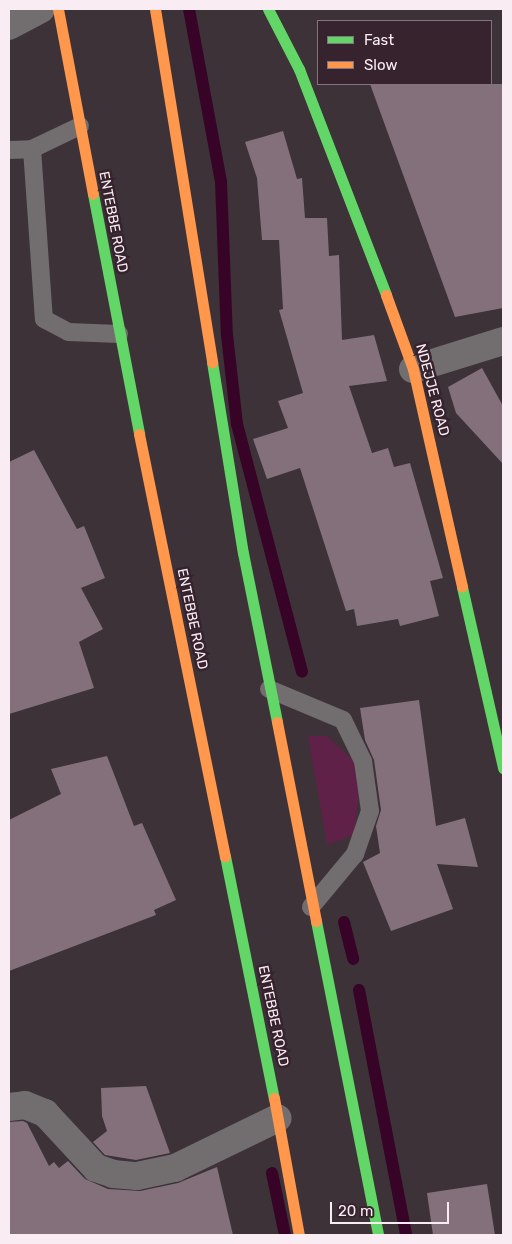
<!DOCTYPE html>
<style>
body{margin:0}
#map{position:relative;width:512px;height:1244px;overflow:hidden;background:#3c3237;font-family:Rubik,sans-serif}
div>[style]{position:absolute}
.green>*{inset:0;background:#602149}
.stream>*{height:12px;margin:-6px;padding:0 6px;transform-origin:6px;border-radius:6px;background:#370428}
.building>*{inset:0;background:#84707b}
.lane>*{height:18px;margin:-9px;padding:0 9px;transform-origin:9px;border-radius:9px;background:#726d6f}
.street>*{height:28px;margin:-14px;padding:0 14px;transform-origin:14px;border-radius:14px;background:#726d6f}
.fast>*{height:11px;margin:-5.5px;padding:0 5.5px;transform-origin:5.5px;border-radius:5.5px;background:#63d668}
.slow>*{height:11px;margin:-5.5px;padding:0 5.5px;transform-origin:5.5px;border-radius:5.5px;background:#ff974d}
span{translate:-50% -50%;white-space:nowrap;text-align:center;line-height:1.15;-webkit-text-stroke:5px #36232d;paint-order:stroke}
.street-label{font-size:14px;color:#faecf3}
.frame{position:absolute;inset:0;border:10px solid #faecf3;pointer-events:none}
.legend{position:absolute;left:317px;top:20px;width:175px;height:65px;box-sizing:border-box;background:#36232d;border:1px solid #84737c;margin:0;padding:6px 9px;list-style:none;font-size:15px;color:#faecf3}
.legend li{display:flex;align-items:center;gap:10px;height:25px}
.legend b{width:25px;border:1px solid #84737c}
.scale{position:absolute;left:330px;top:1202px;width:119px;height:22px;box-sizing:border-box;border:2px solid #faecf3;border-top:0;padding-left:6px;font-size:15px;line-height:18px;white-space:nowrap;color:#faecf3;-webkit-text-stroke:4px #36232d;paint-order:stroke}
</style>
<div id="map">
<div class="green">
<div style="clip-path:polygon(308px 736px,327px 736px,355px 762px,359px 795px,354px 835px,327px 845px)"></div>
</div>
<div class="stream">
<div style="left:189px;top:9px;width:176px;rotate:79.5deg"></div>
<div style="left:221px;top:182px;width:153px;rotate:87.8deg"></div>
<div style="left:227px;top:335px;width:90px;rotate:83.6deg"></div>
<div style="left:237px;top:424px;width:256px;rotate:75.3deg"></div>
<div style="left:344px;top:922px;width:38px;rotate:76deg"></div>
<div style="left:359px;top:990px;width:249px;rotate:79.1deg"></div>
<div style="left:272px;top:1173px;width:63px;rotate:78.2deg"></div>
</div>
<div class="building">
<div style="clip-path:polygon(370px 84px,503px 84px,503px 308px,455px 317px)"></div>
<div style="clip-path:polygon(283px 131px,297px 179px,302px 178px,305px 218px,327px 218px,329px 256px,339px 255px,342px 340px,374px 335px,387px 381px,349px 386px,372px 453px,388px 448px,394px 467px,410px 463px,443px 578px,430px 581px,439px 616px,400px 626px,398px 619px,357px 626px,354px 609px,346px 611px,300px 468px,267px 479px,253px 439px,288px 428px,278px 401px,303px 393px,279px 310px,283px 309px,279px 240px,262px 240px,257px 178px,245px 142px)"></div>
<div style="clip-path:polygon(482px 368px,503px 406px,503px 464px,456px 413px,448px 387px)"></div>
<div style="clip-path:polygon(34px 450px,77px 529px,84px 526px,105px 578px,81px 588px,103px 629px,79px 642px,94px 688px,9px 714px,9px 462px)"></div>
<div style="clip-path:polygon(419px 700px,436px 826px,465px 818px,478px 867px,437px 864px,453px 909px,391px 931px,363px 862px,380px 853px,376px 826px,381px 810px,374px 760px,365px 740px,360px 708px)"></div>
<div style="clip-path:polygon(107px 756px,134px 826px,142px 823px,176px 900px,154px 910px,156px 915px,9px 971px,9px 820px,61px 794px,51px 769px)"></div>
<div style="clip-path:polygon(146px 1086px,170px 1153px,136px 1160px,105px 1155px,93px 1142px,107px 1131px,102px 1116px,101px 1088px)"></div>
<div style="clip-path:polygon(23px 1121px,27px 1123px,49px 1166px,54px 1162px,59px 1168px,68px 1161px,85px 1179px,108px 1189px,140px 1191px,178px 1183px,217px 1167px,233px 1235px,9px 1235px,9px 1122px)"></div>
<div style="clip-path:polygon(487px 1184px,495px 1235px,433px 1235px,427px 1193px)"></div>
</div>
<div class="lane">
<div style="left:80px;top:126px;width:53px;rotate:154.4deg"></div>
<div style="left:32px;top:149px;width:170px;rotate:86deg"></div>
<div style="left:44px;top:319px;width:27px;rotate:28deg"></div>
<div style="left:68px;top:332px;width:51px;rotate:2.2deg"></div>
<div style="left:9px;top:150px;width:23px;rotate:-2deg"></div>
<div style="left:269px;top:689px;width:80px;rotate:22.7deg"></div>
<div style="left:343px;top:720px;width:46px;rotate:64deg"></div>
<div style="left:363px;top:761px;width:50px;rotate:82deg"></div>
<div style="left:370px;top:811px;width:46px;rotate:109.2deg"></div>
<div style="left:355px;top:854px;width:69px;rotate:129.7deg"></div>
</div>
<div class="street">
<div style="left:9px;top:26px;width:36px;rotate:-28deg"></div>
<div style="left:413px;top:369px;width:94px;rotate:-17.3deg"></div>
<div style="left:9px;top:1107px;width:16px;rotate:-7deg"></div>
<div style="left:25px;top:1105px;width:22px;rotate:22deg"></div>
<div style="left:45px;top:1113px;width:75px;rotate:47.2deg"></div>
<div style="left:96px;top:1168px;width:18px;rotate:19deg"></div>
<div style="left:113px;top:1174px;width:24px;rotate:5deg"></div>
<div style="left:137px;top:1176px;width:39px;rotate:-12deg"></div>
<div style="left:175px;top:1168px;width:114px;rotate:-25.9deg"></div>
</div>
<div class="fast">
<div style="left:268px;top:9px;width:68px;rotate:62.7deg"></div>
<div style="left:299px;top:69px;width:242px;rotate:68.9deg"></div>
<div style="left:93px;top:194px;width:244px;rotate:79.1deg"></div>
<div style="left:212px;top:362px;width:193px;rotate:80.8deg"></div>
<div style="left:243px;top:553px;width:172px;rotate:78.6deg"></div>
<div style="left:462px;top:587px;width:186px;rotate:77.2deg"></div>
<div style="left:225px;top:856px;width:247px;rotate:78.6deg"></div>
<div style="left:316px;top:921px;width:320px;rotate:78.8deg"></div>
</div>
<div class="slow">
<div style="left:58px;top:9px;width:188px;rotate:79.3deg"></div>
<div style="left:155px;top:9px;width:358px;rotate:80.8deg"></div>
<div style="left:386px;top:295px;width:79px;rotate:70deg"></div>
<div style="left:413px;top:369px;width:223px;rotate:77.3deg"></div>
<div style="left:139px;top:434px;width:431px;rotate:78.5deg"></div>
<div style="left:277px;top:722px;width:203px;rotate:78.9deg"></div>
<div style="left:274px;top:1098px;width:139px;rotate:79.7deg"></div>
</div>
<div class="street-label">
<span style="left:113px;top:222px;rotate:79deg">ENTEBBE ROAD</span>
<span style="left:432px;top:390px;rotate:75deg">NDEJJE ROAD</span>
<span style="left:192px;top:619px;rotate:78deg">ENTEBBE ROAD</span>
<span style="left:273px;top:1016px;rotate:78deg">ENTEBBE ROAD</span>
</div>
<div class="frame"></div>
<ul class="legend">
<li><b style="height:6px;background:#63d668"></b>Fast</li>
<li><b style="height:6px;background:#ff974d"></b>Slow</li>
</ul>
<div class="scale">20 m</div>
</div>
